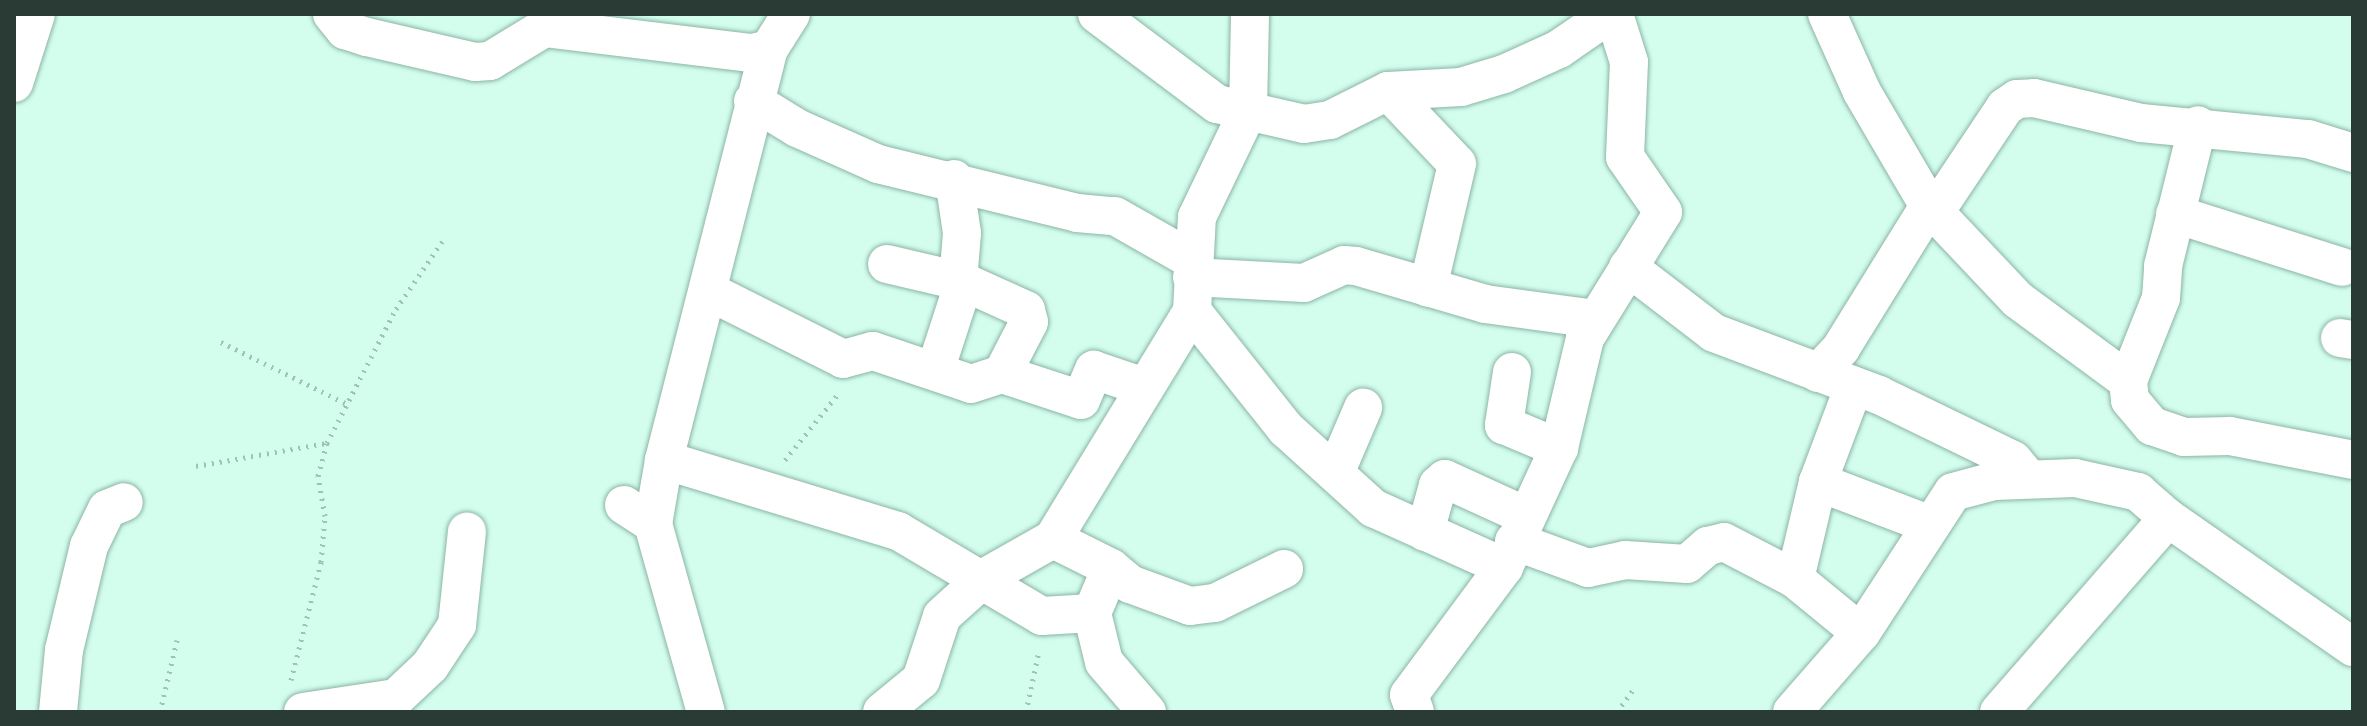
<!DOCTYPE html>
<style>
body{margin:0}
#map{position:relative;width:2367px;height:726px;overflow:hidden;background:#d3feee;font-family:"Titillium Web",sans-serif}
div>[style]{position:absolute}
.path>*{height:5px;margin-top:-2.5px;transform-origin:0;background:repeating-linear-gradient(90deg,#9fc2b5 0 2px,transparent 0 8px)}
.roads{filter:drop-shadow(0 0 2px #8cb4a5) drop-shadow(0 0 2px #8cb4a5)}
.minor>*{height:38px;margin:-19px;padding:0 19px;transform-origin:19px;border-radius:19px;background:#fff}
span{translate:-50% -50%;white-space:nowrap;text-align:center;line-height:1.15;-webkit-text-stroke:8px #fff;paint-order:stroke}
.frame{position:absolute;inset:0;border:16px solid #2a3a34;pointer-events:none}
</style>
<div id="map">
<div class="path">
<div style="left:221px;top:342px;width:140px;rotate:26.2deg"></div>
<div style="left:785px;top:460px;width:85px;rotate:-51.2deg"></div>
<div style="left:196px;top:466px;width:133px;rotate:-10deg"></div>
<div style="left:291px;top:680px;width:122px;rotate:-75.7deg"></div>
<div style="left:321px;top:562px;width:46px;rotate:-85deg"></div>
<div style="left:325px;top:516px;width:41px;rotate:-99.9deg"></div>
<div style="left:318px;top:476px;width:34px;rotate:-75deg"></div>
<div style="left:327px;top:443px;width:151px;rotate:-62.8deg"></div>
<div style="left:396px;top:309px;width:88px;rotate:-55.6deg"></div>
<div style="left:160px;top:712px;width:74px;rotate:-76.7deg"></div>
<div style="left:1026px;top:712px;width:62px;rotate:-78deg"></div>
<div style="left:1617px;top:712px;width:29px;rotate:-54deg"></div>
</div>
<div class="roads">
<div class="minor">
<div style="left:332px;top:14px;width:21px;rotate:51deg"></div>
<div style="left:345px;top:30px;width:23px;rotate:18deg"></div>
<div style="left:367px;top:37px;width:111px;rotate:13deg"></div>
<div style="left:475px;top:62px;width:15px;rotate:-4deg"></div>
<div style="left:490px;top:61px;width:63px;rotate:-31.4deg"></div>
<div style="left:544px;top:28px;width:209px;rotate:6.9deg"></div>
<div style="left:752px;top:53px;width:17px;rotate:-13deg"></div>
<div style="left:769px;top:49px;width:41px;rotate:-57.8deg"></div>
<div style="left:1097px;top:14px;width:150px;rotate:36.9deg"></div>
<div style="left:1217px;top:104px;width:89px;rotate:12.9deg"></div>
<div style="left:1304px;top:124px;width:26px;rotate:-9deg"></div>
<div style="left:1330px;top:120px;width:65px;rotate:-26.6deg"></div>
<div style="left:1388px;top:91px;width:73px;rotate:-3.1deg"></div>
<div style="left:1461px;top:87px;width:45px;rotate:-16.8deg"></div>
<div style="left:1504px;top:74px;width:60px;rotate:-24.4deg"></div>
<div style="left:1559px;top:49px;width:62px;rotate:-34.5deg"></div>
<div style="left:1827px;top:14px;width:85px;rotate:65.8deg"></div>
<div style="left:1862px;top:92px;width:132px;rotate:59.6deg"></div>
<div style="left:1929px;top:206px;width:129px;rotate:46.6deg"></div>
<div style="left:2018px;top:300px;width:137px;rotate:36.4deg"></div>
<div style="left:2128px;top:381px;width:19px;rotate:84deg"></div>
<div style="left:2130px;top:400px;width:34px;rotate:50deg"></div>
<div style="left:2152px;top:426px;width:34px;rotate:19deg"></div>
<div style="left:2184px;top:437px;width:46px;rotate:-1.2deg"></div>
<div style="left:2230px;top:436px;width:125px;rotate:11deg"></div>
<div style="left:14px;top:83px;width:72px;rotate:-72.3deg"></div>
<div style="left:1388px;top:91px;width:100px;rotate:46.6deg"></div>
<div style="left:1457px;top:164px;width:127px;rotate:103.2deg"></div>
<div style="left:753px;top:101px;width:52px;rotate:31.5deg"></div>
<div style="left:797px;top:128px;width:89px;rotate:24deg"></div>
<div style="left:878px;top:164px;width:205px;rotate:13.8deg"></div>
<div style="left:1077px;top:213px;width:38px;rotate:5deg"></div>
<div style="left:1115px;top:216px;width:89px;rotate:29.7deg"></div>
<div style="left:954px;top:179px;width:55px;rotate:81.6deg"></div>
<div style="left:962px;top:233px;width:49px;rotate:94.7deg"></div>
<div style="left:1935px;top:212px;width:126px;rotate:-56.3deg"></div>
<div style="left:2005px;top:107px;width:14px;rotate:-34deg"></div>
<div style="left:2017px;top:99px;width:17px;rotate:-3deg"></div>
<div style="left:2034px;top:98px;width:110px;rotate:13.2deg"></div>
<div style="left:2141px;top:123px;width:168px;rotate:5.5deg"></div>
<div style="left:2308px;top:139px;width:47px;rotate:17.3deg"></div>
<div style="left:2175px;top:214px;width:175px;rotate:17.6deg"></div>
<div style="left:887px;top:264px;width:79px;rotate:13.2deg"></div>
<div style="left:964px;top:282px;width:68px;rotate:24.3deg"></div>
<div style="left:1026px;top:310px;width:12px;rotate:76deg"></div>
<div style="left:1029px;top:322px;width:59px;rotate:117.4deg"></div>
<div style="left:1628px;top:267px;width:108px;rotate:37.5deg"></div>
<div style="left:1714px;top:333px;width:176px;rotate:20.6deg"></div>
<div style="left:1879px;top:395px;width:149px;rotate:25.9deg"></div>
<div style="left:2013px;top:460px;width:25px;rotate:50deg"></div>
<div style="left:1192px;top:277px;width:112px;rotate:3.1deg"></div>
<div style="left:1304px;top:283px;width:44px;rotate:-24.2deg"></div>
<div style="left:1344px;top:265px;width:12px;rotate:5deg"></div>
<div style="left:1356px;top:266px;width:134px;rotate:16.4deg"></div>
<div style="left:1485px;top:304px;width:110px;rotate:7.8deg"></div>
<div style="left:708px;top:291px;width:151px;rotate:26.7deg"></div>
<div style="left:843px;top:359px;width:31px;rotate:-15deg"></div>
<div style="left:873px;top:351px;width:103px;rotate:18.6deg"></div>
<div style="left:971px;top:384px;width:33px;rotate:-18deg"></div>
<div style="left:1002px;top:374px;width:83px;rotate:18.2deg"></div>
<div style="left:1081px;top:400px;width:33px;rotate:-67deg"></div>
<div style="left:1094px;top:370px;width:53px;rotate:18.8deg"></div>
<div style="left:1192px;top:311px;width:151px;rotate:51.5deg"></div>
<div style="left:1286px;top:429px;width:118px;rotate:42.2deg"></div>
<div style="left:1373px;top:508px;width:144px;rotate:24.2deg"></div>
<div style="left:2340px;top:338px;width:13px;rotate:9deg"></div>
<div style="left:935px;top:371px;width:94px;rotate:-72deg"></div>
<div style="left:1512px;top:372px;width:54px;rotate:98.6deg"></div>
<div style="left:1504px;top:425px;width:60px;rotate:22.7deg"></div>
<div style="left:1818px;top:373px;width:34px;rotate:-47deg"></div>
<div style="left:1841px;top:348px;width:167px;rotate:-58.2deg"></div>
<div style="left:2128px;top:381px;width:89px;rotate:-68.3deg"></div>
<div style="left:2161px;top:298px;width:32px;rotate:-86deg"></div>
<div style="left:2163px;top:266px;width:145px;rotate:-76.1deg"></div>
<div style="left:1854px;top:386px;width:103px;rotate:110.6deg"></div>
<div style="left:1818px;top:482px;width:118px;rotate:20.9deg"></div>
<div style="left:664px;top:460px;width:245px;rotate:16.9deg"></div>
<div style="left:898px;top:531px;width:167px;rotate:30.6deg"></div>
<div style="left:1042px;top:616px;width:50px;rotate:-3.4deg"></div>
<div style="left:1336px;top:471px;width:69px;rotate:-66.8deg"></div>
<div style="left:624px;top:505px;width:35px;rotate:33deg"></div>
<div style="left:653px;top:524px;width:195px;rotate:74.3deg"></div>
<div style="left:653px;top:524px;width:65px;rotate:-80.2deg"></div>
<div style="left:664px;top:460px;width:424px;rotate:-75.7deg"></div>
<div style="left:1425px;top:532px;width:49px;rotate:-74.5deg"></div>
<div style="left:1438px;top:485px;width:9px;rotate:-41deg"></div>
<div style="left:1445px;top:479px;width:89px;rotate:24.6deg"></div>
<div style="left:1053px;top:539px;width:65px;rotate:26.6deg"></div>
<div style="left:1111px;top:568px;width:49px;rotate:112.9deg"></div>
<div style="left:1092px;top:613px;width:50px;rotate:76.2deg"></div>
<div style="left:1104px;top:662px;width:66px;rotate:49.3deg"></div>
<div style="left:1514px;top:541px;width:79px;rotate:20deg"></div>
<div style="left:1588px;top:568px;width:38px;rotate:-12deg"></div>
<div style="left:1625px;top:560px;width:62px;rotate:3.7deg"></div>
<div style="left:1687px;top:564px;width:28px;rotate:-41deg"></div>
<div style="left:1708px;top:546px;width:16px;rotate:-14deg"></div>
<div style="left:1724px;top:542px;width:80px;rotate:27.5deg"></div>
<div style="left:1795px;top:579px;width:85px;rotate:39.3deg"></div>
<div style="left:1111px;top:568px;width:25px;rotate:40deg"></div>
<div style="left:1130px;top:584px;width:64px;rotate:20.1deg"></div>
<div style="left:1190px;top:606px;width:25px;rotate:-7deg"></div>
<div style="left:1215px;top:603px;width:77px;rotate:-26.2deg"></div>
<div style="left:1795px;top:579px;width:100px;rotate:-76.7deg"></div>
<div style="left:58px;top:712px;width:62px;rotate:-84.5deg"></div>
<div style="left:64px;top:650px;width:107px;rotate:-76.5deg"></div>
<div style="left:89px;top:546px;width:41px;rotate:-64.1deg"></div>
<div style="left:107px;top:509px;width:18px;rotate:-22deg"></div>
<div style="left:303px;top:712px;width:94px;rotate:-8.6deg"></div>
<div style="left:396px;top:698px;width:47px;rotate:-43.3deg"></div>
<div style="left:430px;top:666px;width:49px;rotate:-56.6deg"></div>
<div style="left:457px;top:625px;width:94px;rotate:-83.9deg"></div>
<div style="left:882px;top:712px;width:50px;rotate:-39.4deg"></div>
<div style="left:921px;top:680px;width:67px;rotate:-71.8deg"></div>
<div style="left:942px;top:616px;width:57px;rotate:-42.1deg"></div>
<div style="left:984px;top:578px;width:79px;rotate:-29.5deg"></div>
<div style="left:1053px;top:539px;width:267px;rotate:-58.6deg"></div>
<div style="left:1192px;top:311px;width:94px;rotate:-87deg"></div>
<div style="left:1197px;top:217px;width:118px;rotate:-64.3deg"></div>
<div style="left:1248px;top:111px;width:97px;rotate:-88.8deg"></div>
<div style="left:1415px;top:712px;width:18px;rotate:-109deg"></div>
<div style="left:1409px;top:695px;width:159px;rotate:-53.4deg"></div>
<div style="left:1504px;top:567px;width:131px;rotate:-65.2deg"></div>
<div style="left:1559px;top:448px;width:113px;rotate:-76.7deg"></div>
<div style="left:1585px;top:338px;width:148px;rotate:-58.2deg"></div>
<div style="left:1663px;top:212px;width:67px;rotate:-124.6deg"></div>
<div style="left:1625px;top:157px;width:95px;rotate:-87.6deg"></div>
<div style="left:1629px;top:62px;width:50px;rotate:-107.4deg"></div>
<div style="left:1792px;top:712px;width:105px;rotate:-48.9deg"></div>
<div style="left:1861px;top:633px;width:168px;rotate:-56.9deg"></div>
<div style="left:1953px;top:492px;width:42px;rotate:-15deg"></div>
<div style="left:1994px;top:481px;width:81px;rotate:-2.1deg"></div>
<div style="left:2075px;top:478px;width:65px;rotate:12.5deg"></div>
<div style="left:2138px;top:492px;width:40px;rotate:41deg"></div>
<div style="left:2168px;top:518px;width:226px;rotate:34.9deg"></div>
<div style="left:1999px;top:712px;width:257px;rotate:-48.9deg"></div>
</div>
</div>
<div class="frame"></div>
</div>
